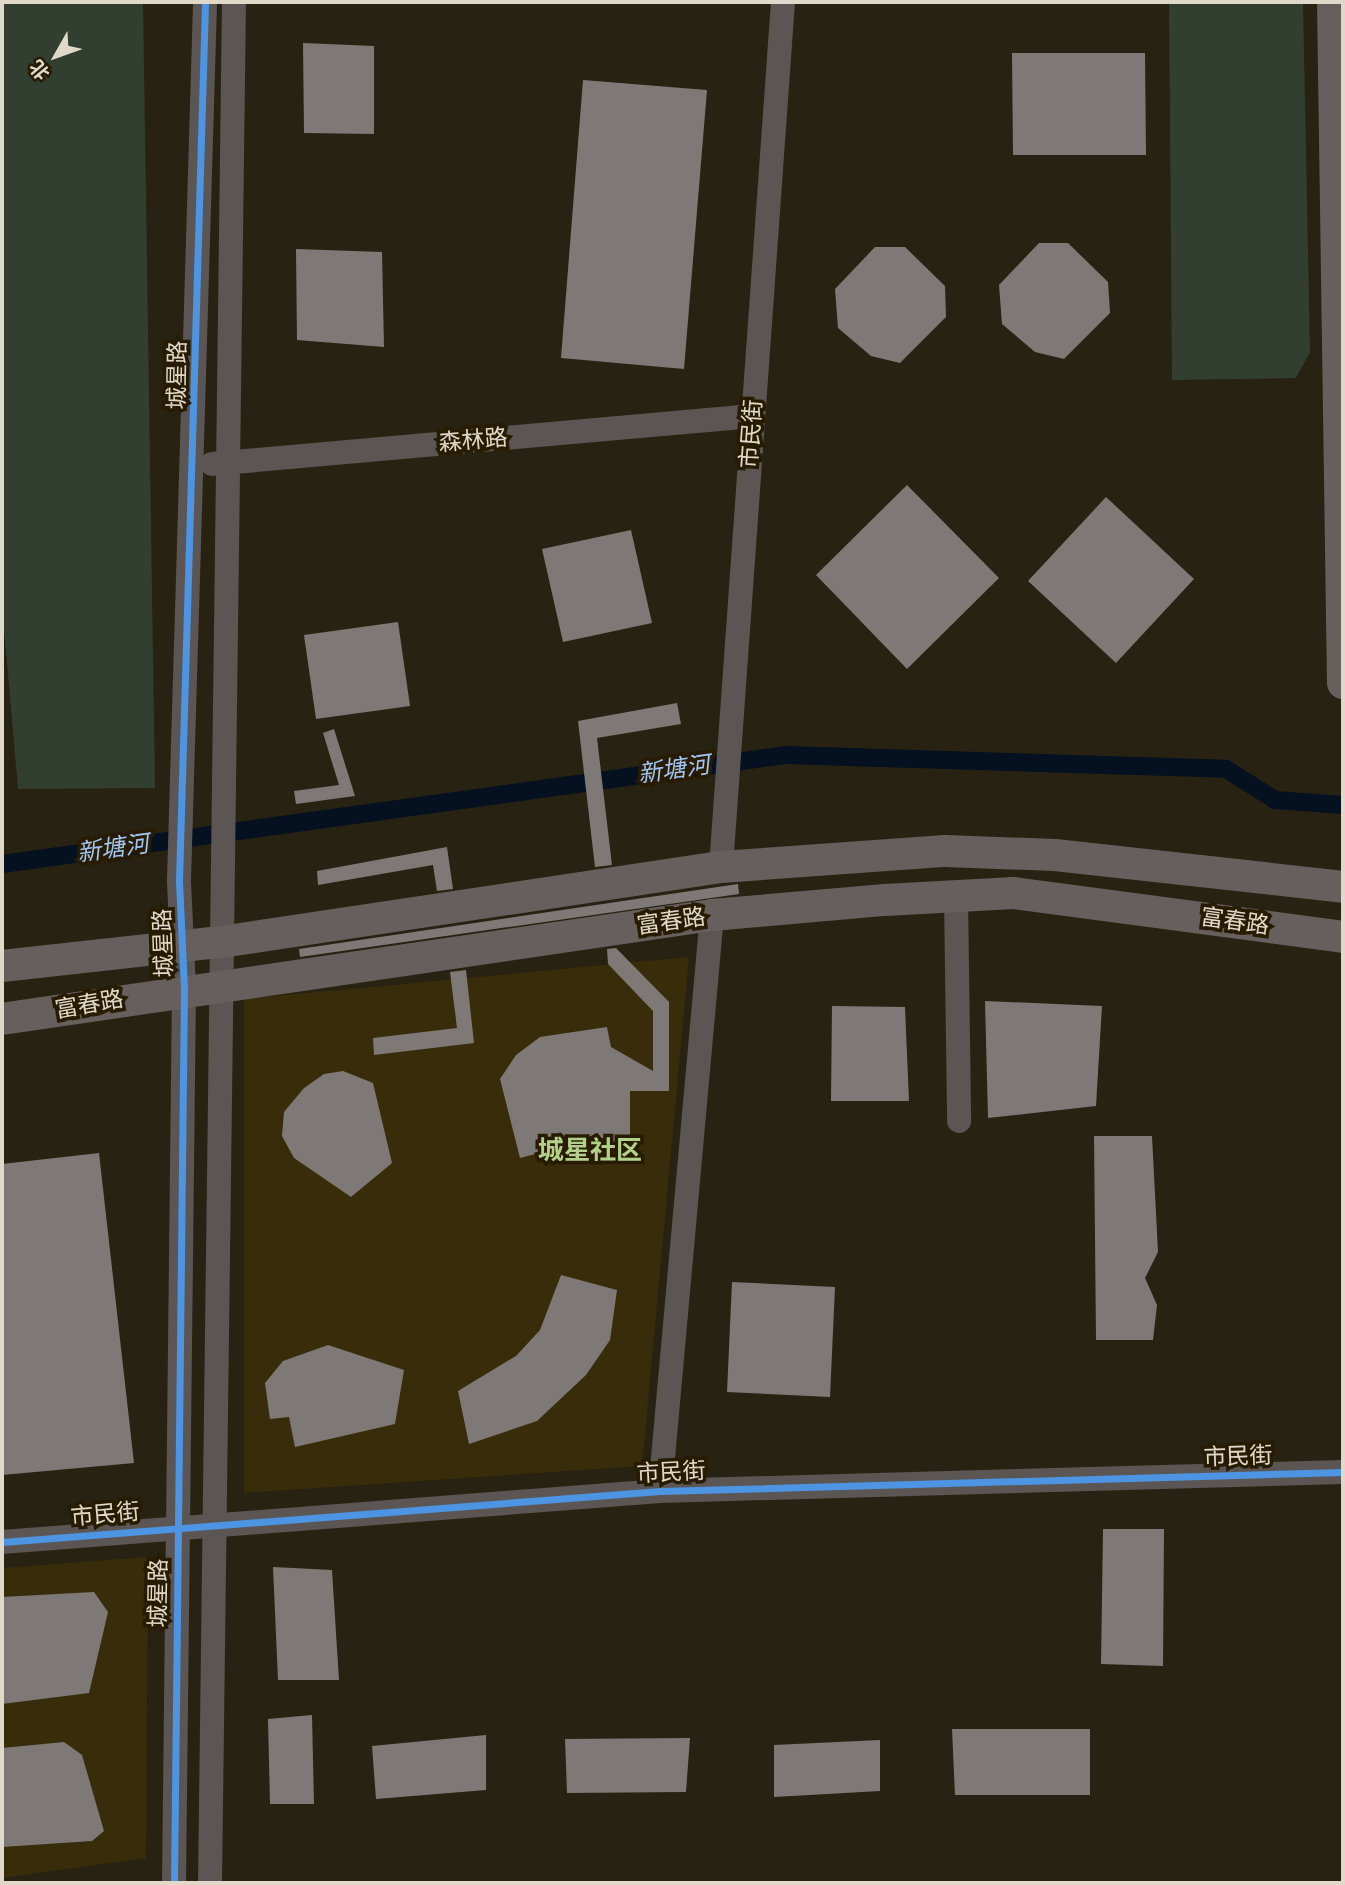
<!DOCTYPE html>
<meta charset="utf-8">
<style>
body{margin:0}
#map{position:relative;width:1345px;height:1885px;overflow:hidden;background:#282212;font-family:"Fira Sans","Noto Sans SC",sans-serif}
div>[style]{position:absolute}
.built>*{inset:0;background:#392c0a}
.green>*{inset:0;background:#323e30}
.canal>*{height:18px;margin:-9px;padding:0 9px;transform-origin:9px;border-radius:9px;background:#051021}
.building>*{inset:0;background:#7e7977}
.minor>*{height:24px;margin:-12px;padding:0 12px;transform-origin:12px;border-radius:12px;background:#5b5654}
.major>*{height:32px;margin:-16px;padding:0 16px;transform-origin:16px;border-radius:16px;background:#665f5e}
.cycleway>*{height:7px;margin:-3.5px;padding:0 3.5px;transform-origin:3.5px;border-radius:3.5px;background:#4d94e3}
span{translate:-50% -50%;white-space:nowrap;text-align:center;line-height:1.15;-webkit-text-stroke:7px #271b01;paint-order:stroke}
.street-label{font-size:23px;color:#e0d9c9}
.water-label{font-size:24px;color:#a1c5f4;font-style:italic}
.quarter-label{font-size:26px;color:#b2d089;font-weight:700}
.frame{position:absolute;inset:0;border:4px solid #e0d9c9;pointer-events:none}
.north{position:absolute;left:21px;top:21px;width:70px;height:70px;-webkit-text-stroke:5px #271b01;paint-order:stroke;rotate:230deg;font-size:19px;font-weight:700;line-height:28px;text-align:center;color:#e0d9c9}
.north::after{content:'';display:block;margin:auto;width:24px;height:32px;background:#e0d9c9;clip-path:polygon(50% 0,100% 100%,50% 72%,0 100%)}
</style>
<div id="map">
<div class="built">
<div style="clip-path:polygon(689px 957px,642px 1466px,244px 1493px,244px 999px)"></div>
<div style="clip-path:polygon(148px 1557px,146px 1858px,2px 1878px,2px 1568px)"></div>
</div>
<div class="green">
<div style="clip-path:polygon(2px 2px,143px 2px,155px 788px,18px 789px,2px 605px)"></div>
<div style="clip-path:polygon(1169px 2px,1303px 2px,1310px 352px,1296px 378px,1172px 380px)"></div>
</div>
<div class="canal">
<div style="left:2px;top:864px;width:792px;rotate:-7.92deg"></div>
<div style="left:786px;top:755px;width:440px;rotate:1.8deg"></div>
<div style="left:1226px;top:769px;width:58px;rotate:32.3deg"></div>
<div style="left:1275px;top:800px;width:68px;rotate:4.2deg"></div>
</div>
<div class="building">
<div style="clip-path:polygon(303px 43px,374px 46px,374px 134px,304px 133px)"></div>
<div style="clip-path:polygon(1012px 53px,1145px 53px,1146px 155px,1013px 155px)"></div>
<div style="clip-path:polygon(583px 80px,707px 90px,684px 369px,561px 358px)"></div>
<div style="clip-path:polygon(1039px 243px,1068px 243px,1108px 282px,1110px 313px,1064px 359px,1035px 352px,1002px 324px,999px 285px)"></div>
<div style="clip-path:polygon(875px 247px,905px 247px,945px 286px,946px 317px,900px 363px,871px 356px,838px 328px,835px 289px)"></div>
<div style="clip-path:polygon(296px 249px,382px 252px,384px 347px,297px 340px)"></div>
<div style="clip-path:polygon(907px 485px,999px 578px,907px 669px,816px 575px)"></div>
<div style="clip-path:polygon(1106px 497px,1194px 579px,1116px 663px,1028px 581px)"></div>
<div style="clip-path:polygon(631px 530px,652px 623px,563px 642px,542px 549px)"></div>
<div style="clip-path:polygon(398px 622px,410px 706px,316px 719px,304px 635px)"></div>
<div style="clip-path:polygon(677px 703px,681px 724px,597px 738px,612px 865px,595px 867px,578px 721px)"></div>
<div style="clip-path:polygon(334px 729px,355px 796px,296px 804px,294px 791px,339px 785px,323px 733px)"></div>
<div style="clip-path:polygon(447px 847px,453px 889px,437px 891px,433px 865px,318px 885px,317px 871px)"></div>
<div style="clip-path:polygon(738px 884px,739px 894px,300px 957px,299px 949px)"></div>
<div style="clip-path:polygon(616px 948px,669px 1002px,669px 1091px,630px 1091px,630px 1141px,570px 1145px,520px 1158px,500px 1079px,516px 1055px,540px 1037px,607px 1027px,611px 1047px,653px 1071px,653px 1011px,608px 964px,607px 949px)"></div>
<div style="clip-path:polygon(466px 970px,474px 1043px,374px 1055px,373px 1038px,457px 1028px,450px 972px)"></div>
<div style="clip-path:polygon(985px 1001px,1102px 1006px,1096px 1106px,988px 1118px)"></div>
<div style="clip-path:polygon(832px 1006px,905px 1007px,909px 1101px,831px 1101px)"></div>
<div style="clip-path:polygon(343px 1071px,373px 1083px,392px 1163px,351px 1197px,294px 1158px,282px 1136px,284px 1112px,304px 1088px,324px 1074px)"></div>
<div style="clip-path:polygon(1094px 1136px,1152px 1136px,1158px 1252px,1145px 1278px,1157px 1305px,1153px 1340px,1096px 1340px)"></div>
<div style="clip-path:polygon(99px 1153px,134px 1463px,2px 1475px,2px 1164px)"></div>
<div style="clip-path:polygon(561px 1275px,617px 1290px,610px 1340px,586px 1375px,537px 1421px,469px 1444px,458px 1391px,516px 1356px,540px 1330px)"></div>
<div style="clip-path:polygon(732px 1282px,835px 1287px,830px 1397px,727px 1392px)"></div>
<div style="clip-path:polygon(328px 1345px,404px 1370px,395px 1424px,295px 1447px,289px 1417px,270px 1419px,265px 1383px,283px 1361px)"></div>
<div style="clip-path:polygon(1103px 1529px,1164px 1529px,1163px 1666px,1101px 1664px)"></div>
<div style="clip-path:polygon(273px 1567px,332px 1570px,339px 1680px,278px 1680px)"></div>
<div style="clip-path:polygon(94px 1592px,108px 1612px,89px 1693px,2px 1704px,2px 1597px)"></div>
<div style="clip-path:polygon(312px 1715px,314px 1804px,270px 1804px,268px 1719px)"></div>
<div style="clip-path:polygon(952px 1729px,1090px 1729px,1090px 1795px,955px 1795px)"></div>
<div style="clip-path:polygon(486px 1735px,486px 1790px,376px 1799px,372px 1746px)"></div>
<div style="clip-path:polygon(690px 1738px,686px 1792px,567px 1793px,565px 1739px)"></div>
<div style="clip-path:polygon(880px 1740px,880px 1791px,774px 1797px,774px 1745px)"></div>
<div style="clip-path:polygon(64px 1742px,82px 1755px,104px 1831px,92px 1841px,2px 1847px,2px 1748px)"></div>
</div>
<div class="minor">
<div style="left:212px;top:464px;width:543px;rotate:-5.07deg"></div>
<div style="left:721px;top:867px;width:867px;rotate:-85.9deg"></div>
<div style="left:956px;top:896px;width:225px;rotate:89.2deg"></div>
<div style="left:660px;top:1491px;width:578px;rotate:-84.84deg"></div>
<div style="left:2px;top:1542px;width:660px;rotate:-4.43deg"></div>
<div style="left:660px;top:1491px;width:683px;rotate:-1.59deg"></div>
<div style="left:174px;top:1883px;width:895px;rotate:-89.36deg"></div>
<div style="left:184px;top:988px;width:108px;rotate:-92.7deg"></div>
<div style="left:179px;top:880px;width:878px;rotate:-88.3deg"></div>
<div style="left:210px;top:1883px;width:1881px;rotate:-89.27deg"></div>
</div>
<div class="major">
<div style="left:1333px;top:2px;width:681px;rotate:89.16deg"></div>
<div style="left:2px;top:966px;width:220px;rotate:-6.3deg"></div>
<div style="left:221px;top:942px;width:506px;rotate:-8.53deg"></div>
<div style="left:721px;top:867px;width:225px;rotate:-4.1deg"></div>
<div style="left:945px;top:851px;width:110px;rotate:2.1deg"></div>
<div style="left:1055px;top:855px;width:290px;rotate:6.3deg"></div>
<div style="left:2px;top:1019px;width:718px;rotate:-8.33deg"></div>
<div style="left:712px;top:915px;width:174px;rotate:-5deg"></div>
<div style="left:885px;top:900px;width:129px;rotate:-3.1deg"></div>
<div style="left:1014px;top:893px;width:332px;rotate:7.6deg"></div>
</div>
<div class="cycleway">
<div style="left:2px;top:1542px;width:660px;rotate:-4.43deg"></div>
<div style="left:660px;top:1491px;width:683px;rotate:-1.59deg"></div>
<div style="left:174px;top:1883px;width:895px;rotate:-89.36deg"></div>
<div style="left:184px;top:988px;width:108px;rotate:-92.7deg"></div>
<div style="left:179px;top:880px;width:878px;rotate:-88.3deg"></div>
</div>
<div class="street-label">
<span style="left:177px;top:375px;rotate:-89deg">城星路</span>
<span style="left:751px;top:434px;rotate:-86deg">市民街</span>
<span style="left:473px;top:440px;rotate:-5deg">森林路</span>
<span style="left:671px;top:921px;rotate:-8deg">富春路</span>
<span style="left:1235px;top:921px;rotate:8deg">富春路</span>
<span style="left:163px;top:943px;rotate:-92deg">城星路</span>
<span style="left:89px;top:1004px;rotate:-10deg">富春路</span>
<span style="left:1238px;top:1456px;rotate:-2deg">市民街</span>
<span style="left:671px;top:1472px;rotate:-3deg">市民街</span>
<span style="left:105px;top:1514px;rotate:-5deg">市民街</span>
<span style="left:158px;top:1593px;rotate:-89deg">城星路</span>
</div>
<div class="water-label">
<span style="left:674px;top:770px;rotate:-8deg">新塘河</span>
<span style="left:113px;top:849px;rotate:-8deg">新塘河</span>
</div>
<div class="quarter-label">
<span style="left:590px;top:1151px">城星社区</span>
</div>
<div class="frame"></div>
<div class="north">北</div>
</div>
